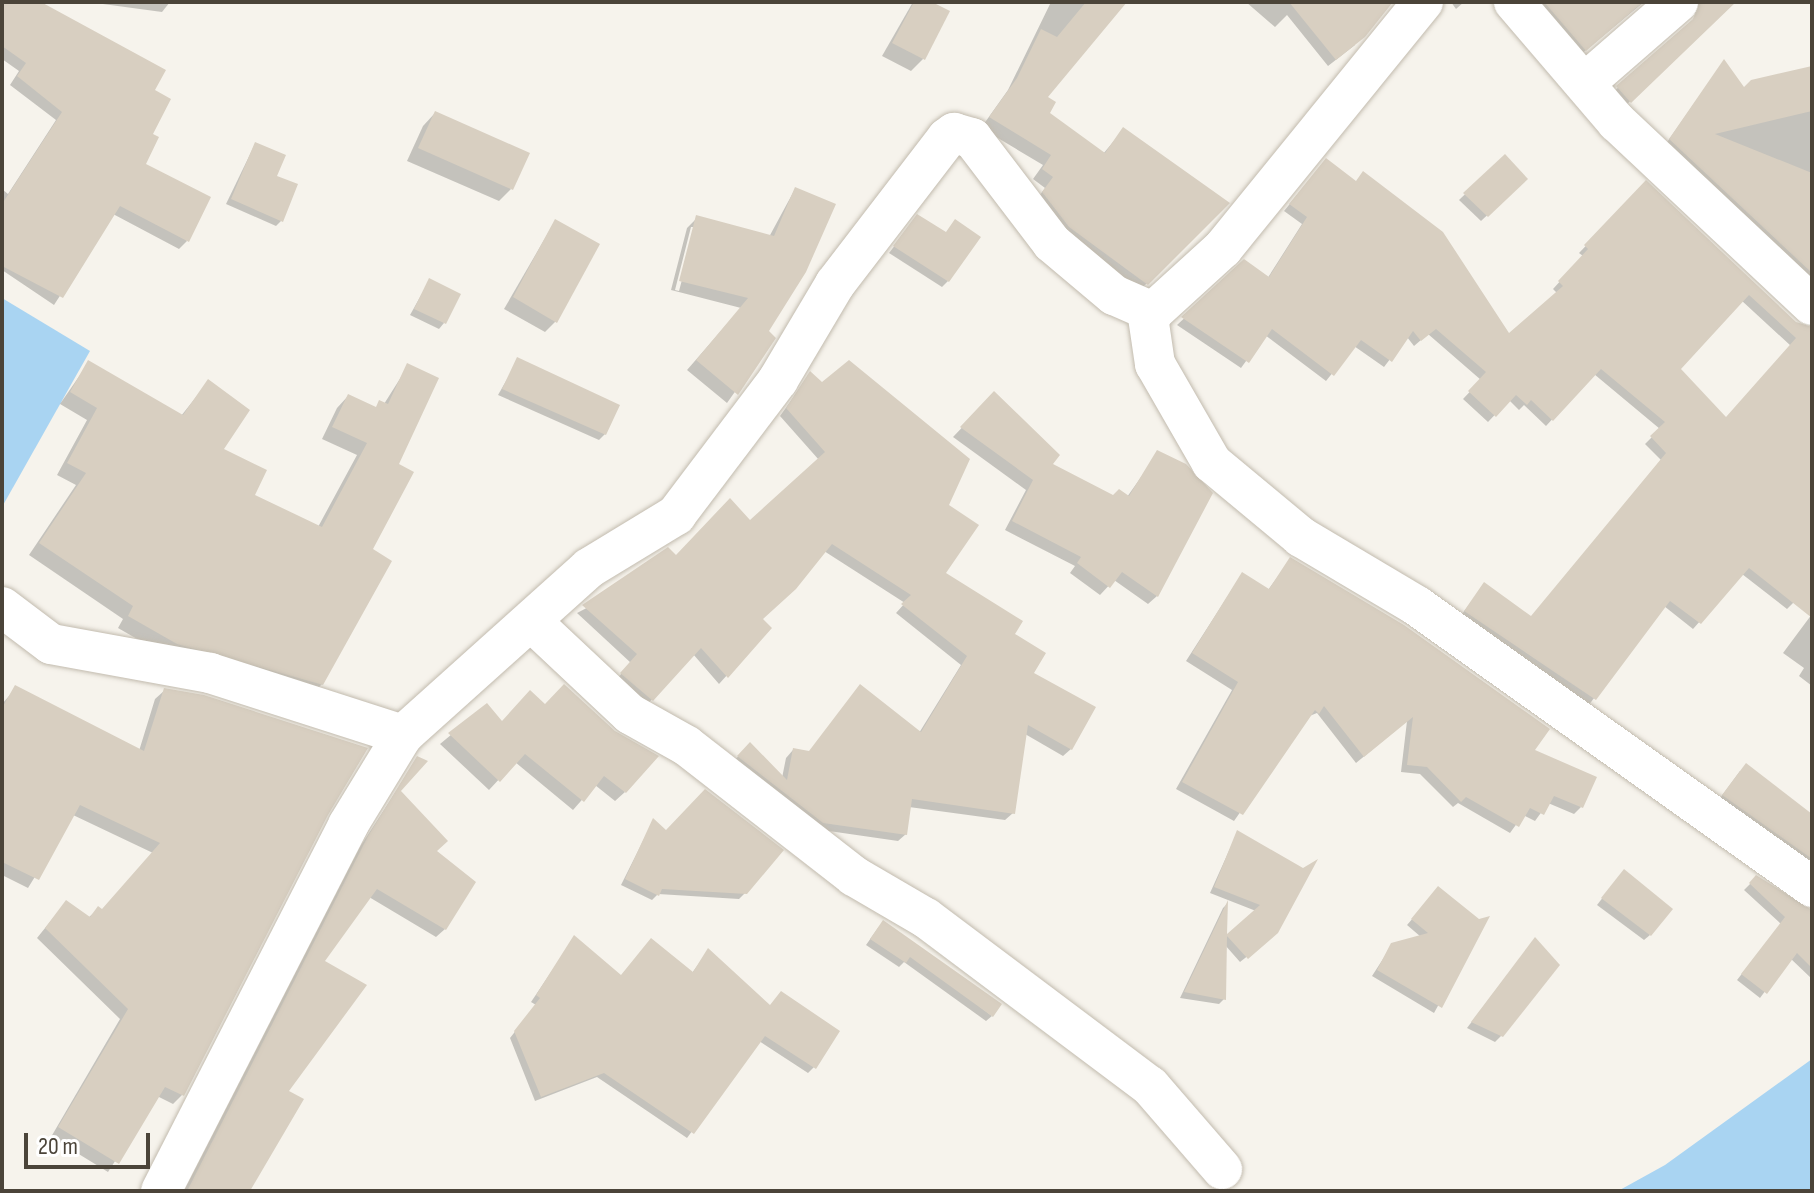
<!DOCTYPE html>
<style>
body{margin:0}
#map{position:relative;width:1814px;height:1193px;overflow:hidden;background:#f6f3ec;font-family:"Sofia Sans Condensed",sans-serif}
div>[style]{position:absolute}
.water>*{inset:0;background:#a9d4f2}
.shadow>*{inset:0;background:#0003}
.building>*{inset:0;background:#d8cfc1}
.roads{filter:drop-shadow(0 0 2px #c2bbae) drop-shadow(0 0 2px #c2bbae)}
.minor>*{height:40px;margin:-20px;padding:0 20px;transform-origin:20px;border-radius:20px;background:#fff}
span{translate:-50% -50%;white-space:nowrap;text-align:center;line-height:1.15;-webkit-text-stroke:6px #fff;paint-order:stroke}
.frame{position:absolute;inset:0;border:4px solid #4b4439;pointer-events:none}
.scale{position:absolute;left:24px;top:1133px;width:126px;height:36px;box-sizing:border-box;border:4px solid #4b4439;border-top:0;padding-left:10px;font-size:24px;line-height:28px;white-space:nowrap;color:#4b4439;-webkit-text-stroke:6px #fff;paint-order:stroke}
</style>
<div id="map">
<div class="water">
<div style="clip-path:polygon(2px 298px,90px 351px,2px 507px)"></div>
<div style="clip-path:polygon(1812px 1059px,1812px 1191px,1618px 1191px,1665px 1165px)"></div>
</div>
<div class="shadow">
<div style="clip-path:polygon(2px 2px,37px 2px,152px 91px,143px 164px,187px 241px,179px 249px,113px 214px,54px 305px,2px 270px,2px 189px,8px 194px,56px 120px,10px 85px,19px 71px,2px 59px)"></div>
<div style="clip-path:polygon(88px 2px,170px 2px,162px 12px)"></div>
<div style="clip-path:polygon(913px 2px,928px 2px,923px 59px,911px 71px,882px 56px)"></div>
<div style="clip-path:polygon(1051px 2px,1121px 2px,1045px 98px,1047px 113px,1103px 154px,1123px 130px,1227px 203px,1137px 293px,1034px 203px,1045px 188px,1033px 179px,1043px 165px,981px 128px,1008px 90px)"></div>
<div style="clip-path:polygon(1246px 2px,1333px 2px,1355px 45px,1328px 66px,1287px 15px,1275px 27px)"></div>
<div style="clip-path:polygon(1451px 2px,1464px 2px,1456px 9px)"></div>
<div style="clip-path:polygon(1535px 2px,1644px 2px,1580px 55px)"></div>
<div style="clip-path:polygon(1693px 2px,1735px 2px,1624px 107px,1612px 93px,1689px 26px,1695px 16px)"></div>
<div style="clip-path:polygon(1723px 62px,1744px 90px,1812px 68px,1812px 288px,1663px 148px)"></div>
<div style="clip-path:polygon(435px 113px,511px 189px,499px 201px,407px 161px,423px 126px)"></div>
<div style="clip-path:polygon(255px 144px,274px 177px,281px 221px,276px 226px,226px 204px)"></div>
<div style="clip-path:polygon(1505px 156px,1526px 179px,1481px 221px,1459px 200px)"></div>
<div style="clip-path:polygon(evenodd,1320px 167px,1508px 336px,1558px 294px,1553px 289px,1583px 256px,1579px 253px,1646px 183px,1795px 323px,1812px 328px,1812px 579px,1793px 603px,1787px 609px,1742px 574px,1693px 629px,1664px 606px,1588px 706px,1459px 618px,1484px 585px,1530px 619px,1661px 460px,1645px 444px,1660px 429px,1594px 374px,1546px 426px,1524px 405px,1519px 410px,1509px 400px,1488px 422px,1463px 399px,1481px 380px,1428px 334px,1414px 346px,1407px 337px,1384px 367px,1354px 346px,1326px 381px,1265px 335px,1241px 368px,1177px 325px,1244px 262px,1267px 279px,1302px 224px,1284px 211px,1320px 167px,1741px 300px,1791px 346px,1726px 419px,1678px 369px,1741px 300px)"></div>
<div style="clip-path:polygon(evenodd,795px 189px,766px 332px,773px 338px,727px 403px,687px 370px,741px 308px,671px 290px,687px 228px,697px 218px,769px 237px,795px 189px,691px 227px,696px 227px,679px 291px,675px 290px,691px 227px)"></div>
<div style="clip-path:polygon(555px 221px,556px 321px,545px 332px,504px 309px)"></div>
<div style="clip-path:polygon(912px 223px,945px 234px,948px 281px,942px 287px,889px 253px)"></div>
<div style="clip-path:polygon(429px 281px,444px 323px,439px 329px,410px 315px)"></div>
<div style="clip-path:polygon(518px 360px,605px 434px,599px 440px,498px 395px)"></div>
<div style="clip-path:polygon(89px 362px,181px 416px,208px 382px,221px 450px,252px 496px,318px 527px,357px 455px,322px 439px,337px 408px,348px 396px,374px 408px,384px 404px,408px 366px,396px 465px,322px 684px,310px 696px,165px 655px,118px 628px,123px 619px,29px 555px,76px 485px,57px 475px,87px 420px,60px 404px)"></div>
<div style="clip-path:polygon(810px 374px,947px 505px,944px 574px,1012px 635px,1071px 749px,1063px 756px,1025px 734px,1013px 813px,1005px 820px,909px 807px,906px 834px,898px 841px,815px 829px,731px 764px,750px 744px,782px 778px,786px 758px,793px 750px,808px 753px,919px 733px,961px 665px,896px 613px,905px 603px,824px 551px,760px 620px,770px 628px,719px 684px,693px 654px,645px 707px,614px 682px,631px 663px,577px 613px,750px 523px,819px 460px,780px 416px)"></div>
<div style="clip-path:polygon(994px 394px,1050px 465px,1113px 497px,1127px 497px,1158px 453px,1157px 596px,1148px 604px,1114px 580px,1100px 595px,1070px 573px,1075px 566px,1005px 530px,1026px 490px,953px 437px)"></div>
<div style="clip-path:polygon(1290px 560px,1532px 751px,1581px 807px,1574px 814px,1548px 803px,1535px 821px,1523px 815px,1510px 833px,1458px 803px,1453px 807px,1420px 774px,1401px 772px,1407px 721px,1356px 763px,1317px 713px,1307px 717px,1234px 821px,1176px 789px,1232px 690px,1186px 661px,1242px 574px,1268px 590px)"></div>
<div style="clip-path:polygon(1812px 614px,1812px 686px,1799px 676px,1804px 668px,1783px 653px)"></div>
<div style="clip-path:polygon(16px 688px,139px 751px,155px 699px,165px 690px,326px 814px,182px 1095px,173px 1104px,157px 1096px,108px 1172px,51px 1137px,120px 1019px,37px 938px,66px 902px,88px 918px,98px 909px,102px 911px,153px 853px,73px 815px,28px 888px,2px 875px,2px 704px)"></div>
<div style="clip-path:polygon(487px 705px,501px 724px,545px 707px,625px 792px,615px 801px,595px 785px,573px 810px,515px 762px,489px 790px,440px 744px)"></div>
<div style="clip-path:polygon(417px 759px,398px 791px,434px 851px,445px 929px,436px 937px,369px 897px,322px 961px,286px 1092px,248px 1191px,184px 1191px,360px 847px)"></div>
<div style="clip-path:polygon(1740px 771px,1812px 817px,1812px 868px,1718px 801px)"></div>
<div style="clip-path:polygon(653px 821px,745px 893px,739px 899px,658px 894px,652px 900px,621px 885px)"></div>
<div style="clip-path:polygon(1237px 833px,1273px 936px,1240px 962px,1225px 945px,1224px 999px,1219px 1004px,1180px 998px,1223px 908px,1226px 905px,1225px 938px,1256px 911px,1210px 893px)"></div>
<div style="clip-path:polygon(1618px 878px,1650px 935px,1644px 940px,1597px 905px)"></div>
<div style="clip-path:polygon(1756px 878px,1812px 911px,1812px 979px,1790px 958px,1760px 998px,1737px 980px,1781px 924px,1744px 890px)"></div>
<div style="clip-path:polygon(1433px 895px,1478px 922px,1486px 919px,1434px 1013px,1372px 976px,1392px 945px,1421px 937px,1407px 925px)"></div>
<div style="clip-path:polygon(878px 928px,992px 1016px,986px 1021px,904px 962px,899px 967px,866px 945px)"></div>
<div style="clip-path:polygon(574px 938px,621px 977px,692px 973px,708px 951px,814px 1067px,808px 1073px,759px 1041px,687px 1138px,597px 1077px,535px 1101px,510px 1038px,536px 1005px,531px 1002px)"></div>
<div style="clip-path:polygon(1530px 945px,1501px 1036px,1495px 1042px,1467px 1028px)"></div>
</div>
<div class="building">
<div style="clip-path:polygon(2px 2px,41px 2px,166px 70px,155px 90px,171px 99px,153px 134px,159px 137px,146px 164px,211px 197px,189px 242px,120px 206px,63px 298px,2px 266px,2px 204px,62px 112px,17px 76px,26px 63px,2px 46px)"></div>
<div style="clip-path:polygon(914px 2px,932px 2px,950px 11px,925px 60px,892px 43px)"></div>
<div style="clip-path:polygon(1086px 2px,1127px 2px,1048px 97px,1056px 102px,1050px 113px,1105px 153px,1123px 127px,1230px 203px,1148px 285px,1069px 227px,1042px 192px,1053px 177px,1042px 169px,1051px 155px,989px 117px,1017px 78px,1041px 29px,1057px 37px)"></div>
<div style="clip-path:polygon(1289px 2px,1393px 2px,1365px 37px,1336px 60px)"></div>
<div style="clip-path:polygon(1544px 2px,1643px 2px,1586px 51px)"></div>
<div style="clip-path:polygon(1700px 2px,1736px 2px,1631px 103px,1616px 86px,1693px 19px)"></div>
<div style="clip-path:polygon(1724px 59px,1744px 87px,1751px 80px,1812px 66px,1812px 111px,1715px 134px,1812px 173px,1812px 273px,1669px 139px)"></div>
<div style="clip-path:polygon(435px 111px,530px 153px,513px 190px,418px 148px)"></div>
<div style="clip-path:polygon(255px 142px,286px 155px,277px 176px,298px 184px,283px 222px,231px 199px)"></div>
<div style="clip-path:polygon(1505px 154px,1528px 179px,1488px 217px,1463px 193px)"></div>
<div style="clip-path:polygon(evenodd,1326px 158px,1356px 181px,1363px 171px,1443px 232px,1509px 333px,1563px 286px,1558px 281px,1588px 249px,1584px 245px,1646px 180px,1796px 322px,1812px 327px,1812px 618px,1749px 568px,1701px 624px,1670px 601px,1596px 700px,1464px 611px,1484px 582px,1531px 616px,1666px 453px,1650px 436px,1665px 422px,1601px 369px,1553px 421px,1531px 400px,1527px 405px,1516px 395px,1496px 417px,1468px 391px,1486px 372px,1436px 329px,1421px 341px,1413px 331px,1392px 362px,1361px 340px,1334px 376px,1272px 329px,1249px 363px,1181px 317px,1244px 259px,1269px 277px,1307px 217px,1289px 204px,1326px 158px,1749px 295px,1796px 338px,1726px 417px,1681px 369px,1749px 295px)"></div>
<div style="clip-path:polygon(795px 187px,836px 204px,806px 272px,769px 331px,776px 338px,738px 395px,696px 360px,748px 298px,679px 281px,696px 215px,774px 236px)"></div>
<div style="clip-path:polygon(917px 214px,946px 232px,955px 219px,981px 237px,949px 282px,893px 246px)"></div>
<div style="clip-path:polygon(555px 219px,600px 244px,557px 323px,513px 297px)"></div>
<div style="clip-path:polygon(429px 278px,461px 294px,446px 324px,414px 309px)"></div>
<div style="clip-path:polygon(517px 357px,620px 405px,606px 435px,502px 389px)"></div>
<div style="clip-path:polygon(88px 360px,183px 415px,208px 379px,250px 410px,224px 449px,267px 470px,255px 495px,322px 527px,367px 443px,332px 427px,348px 394px,376px 407px,379px 400px,388px 404px,407px 363px,439px 378px,399px 464px,414px 472px,373px 549px,392px 561px,323px 685px,177px 644px,128px 616px,133px 606px,39px 543px,86px 473px,67px 463px,97px 408px,70px 392px)"></div>
<div style="clip-path:polygon(849px 360px,970px 459px,949px 505px,979px 525px,946px 573px,1023px 621px,1015px 634px,1046px 653px,1034px 673px,1096px 707px,1072px 750px,1028px 725px,1015px 814px,912px 799px,907px 835px,823px 823px,737px 756px,750px 742px,787px 780px,793px 748px,809px 751px,860px 684px,921px 732px,967px 656px,901px 604px,911px 595px,832px 544px,796px 589px,763px 619px,772px 628px,728px 678px,701px 648px,653px 701px,620px 673px,637px 654px,582px 605px,668px 547px,676px 555px,730px 498px,750px 520px,825px 452px,786px 408px,810px 371px,822px 382px)"></div>
<div style="clip-path:polygon(994px 391px,1060px 455px,1053px 464px,1113px 495px,1119px 489px,1129px 496px,1157px 450px,1186px 464px,1213px 493px,1158px 597px,1122px 572px,1110px 588px,1077px 563px,1081px 557px,1012px 521px,1033px 480px,960px 427px)"></div>
<div style="clip-path:polygon(1290px 557px,1404px 625px,1550px 729px,1535px 750px,1597px 777px,1583px 808px,1554px 796px,1544px 815px,1530px 808px,1519px 827px,1466px 797px,1461px 802px,1427px 767px,1407px 765px,1413px 717px,1364px 757px,1324px 706px,1319px 714px,1315px 710px,1243px 815px,1182px 782px,1238px 682px,1192px 653px,1242px 572px,1269px 589px)"></div>
<div style="clip-path:polygon(564px 684px,615px 731px,659px 756px,626px 793px,604px 776px,584px 802px,525px 754px,500px 782px,448px 733px,487px 703px,502px 721px,530px 690px,545px 704px)"></div>
<div style="clip-path:polygon(15px 685px,144px 751px,164px 688px,204px 695px,368px 748px,328px 815px,184px 1096px,165px 1087px,119px 1164px,58px 1127px,128px 1009px,45px 928px,66px 900px,90px 917px,98px 906px,102px 909px,160px 843px,80px 805px,39px 880px,2px 862px,2px 708px)"></div>
<div style="clip-path:polygon(417px 756px,428px 761px,401px 791px,448px 841px,437px 851px,476px 882px,446px 930px,377px 889px,325px 961px,367px 985px,289px 1091px,304px 1099px,250px 1191px,187px 1191px,368px 836px)"></div>
<div style="clip-path:polygon(1746px 763px,1812px 814px,1812px 859px,1722px 795px)"></div>
<div style="clip-path:polygon(705px 789px,784px 850px,747px 894px,662px 889px,659px 896px,625px 879px,653px 818px,666px 830px)"></div>
<div style="clip-path:polygon(1237px 830px,1303px 868px,1318px 859px,1278px 933px,1248px 959px,1227px 936px,1226px 1000px,1184px 992px,1228px 900px,1227px 934px,1260px 905px,1214px 887px)"></div>
<div style="clip-path:polygon(1624px 869px,1673px 909px,1651px 936px,1601px 898px)"></div>
<div style="clip-path:polygon(1756px 875px,1812px 910px,1812px 968px,1797px 953px,1767px 994px,1741px 974px,1785px 917px,1749px 883px)"></div>
<div style="clip-path:polygon(1438px 886px,1479px 919px,1490px 916px,1442px 1008px,1377px 970px,1391px 943px,1428px 933px,1411px 919px)"></div>
<div style="clip-path:polygon(883px 920px,1002px 1004px,993px 1017px,910px 957px,906px 963px,870px 939px)"></div>
<div style="clip-path:polygon(574px 935px,621px 975px,651px 938px,693px 972px,708px 948px,770px 1005px,781px 991px,840px 1031px,816px 1069px,765px 1036px,694px 1134px,604px 1073px,541px 1097px,514px 1031px,540px 998px,536px 995px)"></div>
<div style="clip-path:polygon(1535px 937px,1560px 965px,1503px 1037px,1471px 1022px)"></div>
</div>
<div class="roads">
<div class="minor">
<div style="left:1514px;top:2px;width:158px;rotate:49.4deg"></div>
<div style="left:1617px;top:122px;width:267px;rotate:43.2deg"></div>
<div style="left:1586px;top:82px;width:122px;rotate:-41deg"></div>
<div style="left:1147px;top:310px;width:55px;rotate:81.6deg"></div>
<div style="left:1155px;top:364px;width:114px;rotate:60.1deg"></div>
<div style="left:1212px;top:463px;width:116px;rotate:39.7deg"></div>
<div style="left:1301px;top:537px;width:135px;rotate:30.7deg"></div>
<div style="left:1417px;top:606px;width:485px;rotate:35.4deg"></div>
<div style="left:2px;top:607px;width:61px;rotate:37.1deg"></div>
<div style="left:51px;top:644px;width:162px;rotate:10.3deg"></div>
<div style="left:210px;top:673px;width:203px;rotate:17.8deg"></div>
<div style="left:533px;top:623px;width:133px;rotate:43.2deg"></div>
<div style="left:630px;top:714px;width:65px;rotate:29.3deg"></div>
<div style="left:687px;top:746px;width:212px;rotate:37.9deg"></div>
<div style="left:854px;top:876px;width:83px;rotate:30.3deg"></div>
<div style="left:926px;top:918px;width:280px;rotate:36.9deg"></div>
<div style="left:1150px;top:1086px;width:110px;rotate:49.1deg"></div>
<div style="left:161px;top:1191px;width:411px;rotate:-62.9deg"></div>
<div style="left:348px;top:825px;width:105px;rotate:-58.6deg"></div>
<div style="left:403px;top:735px;width:250px;rotate:-41.9deg"></div>
<div style="left:589px;top:568px;width:102px;rotate:-31.3deg"></div>
<div style="left:676px;top:515px;width:169px;rotate:-52.9deg"></div>
<div style="left:778px;top:380px;width:112px;rotate:-59.3deg"></div>
<div style="left:835px;top:284px;width:184px;rotate:-52.5deg"></div>
<div style="left:947px;top:138px;width:9px;rotate:-36deg"></div>
<div style="left:954px;top:133px;width:19px;rotate:16deg"></div>
<div style="left:972px;top:138px;width:132px;rotate:52.7deg"></div>
<div style="left:1052px;top:243px;width:81px;rotate:40deg"></div>
<div style="left:1114px;top:295px;width:43px;rotate:23.6deg"></div>
<div style="left:1153px;top:312px;width:95px;rotate:-42.4deg"></div>
<div style="left:1223px;top:248px;width:317px;rotate:-50.9deg"></div>
</div>
</div>
<div class="frame"></div>
<div class="scale">20 m</div>
</div>
